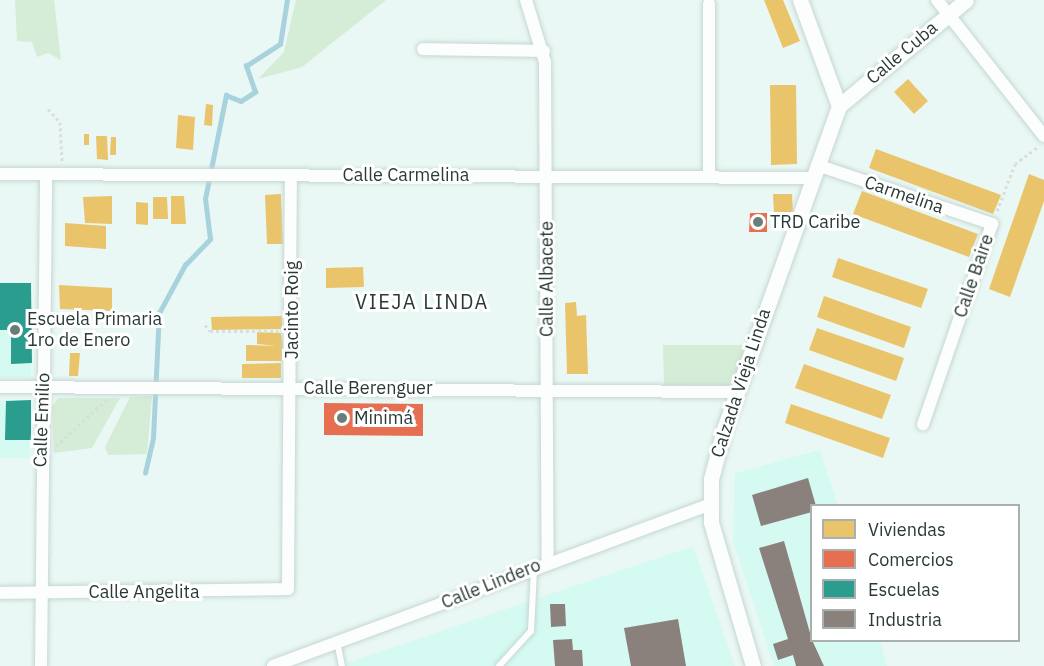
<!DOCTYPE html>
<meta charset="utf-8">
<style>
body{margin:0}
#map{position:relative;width:1044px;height:666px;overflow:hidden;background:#e9f8f4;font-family:"IBM Plex Sans",sans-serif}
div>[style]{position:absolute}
.built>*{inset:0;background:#d5faf2}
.green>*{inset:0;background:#d5ecd7}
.homes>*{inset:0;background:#e9c46a}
.shops>*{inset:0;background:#e76f51}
.schools>*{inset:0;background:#2a9d8f}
.industry>*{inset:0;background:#8a817c}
.stream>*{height:4.5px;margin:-2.25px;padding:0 2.25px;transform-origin:2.25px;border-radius:2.25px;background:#a7d2de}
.path>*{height:3px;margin-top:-1.5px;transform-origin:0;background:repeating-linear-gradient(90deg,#d9dedd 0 3px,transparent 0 6px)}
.roads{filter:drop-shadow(0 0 2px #c6d6d3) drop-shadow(0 0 2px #c6d6d3)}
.service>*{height:6px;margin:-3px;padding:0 3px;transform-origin:3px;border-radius:3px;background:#fcfefd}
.minor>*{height:12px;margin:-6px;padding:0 6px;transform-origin:6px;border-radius:6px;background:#fcfefd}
.tertiary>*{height:15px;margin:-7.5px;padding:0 7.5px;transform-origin:7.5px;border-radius:7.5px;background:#fcfefd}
.dots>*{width:16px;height:16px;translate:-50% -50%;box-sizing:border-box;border:3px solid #fff;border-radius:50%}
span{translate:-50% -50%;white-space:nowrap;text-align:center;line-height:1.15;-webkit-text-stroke:6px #fff;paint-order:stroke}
.street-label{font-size:18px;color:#293a37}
.poi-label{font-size:18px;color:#293a37}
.left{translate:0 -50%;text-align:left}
.neighbourhood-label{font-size:20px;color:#293a37;letter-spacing:1.5px}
.legend{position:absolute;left:810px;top:504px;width:210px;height:138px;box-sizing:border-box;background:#fff;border:2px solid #a9b0af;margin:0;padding:8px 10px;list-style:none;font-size:18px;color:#293a37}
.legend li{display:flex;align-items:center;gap:12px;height:30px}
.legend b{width:30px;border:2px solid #a9b0af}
</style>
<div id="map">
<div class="built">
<div style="clip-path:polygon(0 282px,31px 283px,31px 377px,0 378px)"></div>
<div style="clip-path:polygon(0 400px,31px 400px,29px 458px,0 458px)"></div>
<div style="clip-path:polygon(820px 450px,838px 505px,812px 506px,812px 640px,880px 641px,887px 666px,774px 666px,733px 541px,735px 473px)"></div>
<div style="clip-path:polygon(693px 546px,735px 666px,337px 666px)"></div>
</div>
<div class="green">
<div style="clip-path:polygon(15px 0,54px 0,61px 60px,48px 53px,37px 57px,32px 42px,17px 41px)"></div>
<div style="clip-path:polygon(296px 0,386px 0,302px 67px,258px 79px,284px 52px)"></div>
<div style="clip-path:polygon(663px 345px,746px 345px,734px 386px,664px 385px)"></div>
<div style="clip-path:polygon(152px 396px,147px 454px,108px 455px,105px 447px,130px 397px)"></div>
<div style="clip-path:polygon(58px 398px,120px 398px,92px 448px,54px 453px,52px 407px)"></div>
</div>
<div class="homes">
<div style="clip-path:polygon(764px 0,783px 0,800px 41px,783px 48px)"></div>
<div style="clip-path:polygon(908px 79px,928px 101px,914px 114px,894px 92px)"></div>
<div style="clip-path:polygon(770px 85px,796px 85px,797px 164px,771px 165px)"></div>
<div style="clip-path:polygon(206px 104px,213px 105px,212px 126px,204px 125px)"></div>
<div style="clip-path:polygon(178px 115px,195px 117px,193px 150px,176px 148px)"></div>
<div style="clip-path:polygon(84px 134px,89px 134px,89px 145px,84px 145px)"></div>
<div style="clip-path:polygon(96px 136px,107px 136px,108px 160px,97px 159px)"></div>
<div style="clip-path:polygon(111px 137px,116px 137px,116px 155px,110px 155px)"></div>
<div style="clip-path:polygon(876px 149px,1001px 195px,993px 214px,869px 168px)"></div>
<div style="clip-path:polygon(1029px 174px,1044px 180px,1044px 201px,1010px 297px,989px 289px)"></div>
<div style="clip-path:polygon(862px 191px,978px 234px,969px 257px,853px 214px)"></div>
<div style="clip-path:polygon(281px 194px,283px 244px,267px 244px,265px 195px)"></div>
<div style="clip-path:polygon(773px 194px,792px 194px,793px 212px,774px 213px)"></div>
<div style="clip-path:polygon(112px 196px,112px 224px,85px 223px,83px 197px)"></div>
<div style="clip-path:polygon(171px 196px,184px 196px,186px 224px,171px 224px)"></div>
<div style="clip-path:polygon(153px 197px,167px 197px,168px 219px,153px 219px)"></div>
<div style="clip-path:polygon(136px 202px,148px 203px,148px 225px,136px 224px)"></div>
<div style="clip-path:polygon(65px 223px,106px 226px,106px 249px,65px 246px)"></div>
<div style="clip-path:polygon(838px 258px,928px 289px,921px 308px,832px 277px)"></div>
<div style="clip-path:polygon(363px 267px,364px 287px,326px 288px,326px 268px)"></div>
<div style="clip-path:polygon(59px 285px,112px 288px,112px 311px,60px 309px)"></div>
<div style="clip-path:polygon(824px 296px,911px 327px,904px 348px,817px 317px)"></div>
<div style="clip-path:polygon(576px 302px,577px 316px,586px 315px,588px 374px,567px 374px,565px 303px)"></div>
<div style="clip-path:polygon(282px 316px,282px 329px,212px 330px,211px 317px)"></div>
<div style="clip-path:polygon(817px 328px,904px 358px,896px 381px,809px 350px)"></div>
<div style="clip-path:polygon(257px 332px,281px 333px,286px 361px,246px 361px,246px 345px,277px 346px,257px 344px)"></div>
<div style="clip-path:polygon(70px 353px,80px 353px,78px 376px,69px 376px)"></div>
<div style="clip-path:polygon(281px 363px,281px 378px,242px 378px,242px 364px)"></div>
<div style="clip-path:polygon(804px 364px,891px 395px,882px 419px,795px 388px)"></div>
<div style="clip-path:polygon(791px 404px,890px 438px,883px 458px,785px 423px)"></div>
</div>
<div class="shops">
<div style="clip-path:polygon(750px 213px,767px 213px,767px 232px,749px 232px)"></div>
<div style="clip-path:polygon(324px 403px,423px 404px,423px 436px,324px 435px)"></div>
</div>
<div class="schools">
<div style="clip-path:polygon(0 283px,31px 283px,32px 363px,11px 364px,11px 330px,0 330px)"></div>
<div style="clip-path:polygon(31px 400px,31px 440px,5px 440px,6px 401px)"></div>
</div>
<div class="industry">
<div style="clip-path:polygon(808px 478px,816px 506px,812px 512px,761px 526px,752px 495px)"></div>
<div style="clip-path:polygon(784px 541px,812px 640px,824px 666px,796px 666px,793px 655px,778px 660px,773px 644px,788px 639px,759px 548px)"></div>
<div style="clip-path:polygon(550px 604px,565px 604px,566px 626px,551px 627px)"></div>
<div style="clip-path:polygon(678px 619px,686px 666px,631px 666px,624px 628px)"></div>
<div style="clip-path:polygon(572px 639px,573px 650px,582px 650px,583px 666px,555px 666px,553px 640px)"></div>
</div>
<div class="stream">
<div style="left:145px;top:473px;width:36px;rotate:-77deg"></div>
<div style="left:153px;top:438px;width:125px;rotate:-87.3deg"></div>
<div style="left:159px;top:313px;width:55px;rotate:-61.6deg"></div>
<div style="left:185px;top:265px;width:36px;rotate:-46deg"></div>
<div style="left:210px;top:239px;width:40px;rotate:-97.1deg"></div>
<div style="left:205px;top:199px;width:106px;rotate:-78.6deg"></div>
<div style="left:226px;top:95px;width:16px;rotate:22deg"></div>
<div style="left:241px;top:101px;width:17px;rotate:-33deg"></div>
<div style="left:255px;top:92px;width:28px;rotate:-109deg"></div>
<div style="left:246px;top:66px;width:40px;rotate:-32.9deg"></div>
<div style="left:280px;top:44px;width:45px;rotate:-81deg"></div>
</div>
<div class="path">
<div style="left:48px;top:109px;width:18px;rotate:47deg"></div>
<div style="left:60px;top:122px;width:39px;rotate:87deg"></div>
<div style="left:997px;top:211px;width:50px;rotate:-69deg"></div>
<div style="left:1015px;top:164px;width:30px;rotate:-37deg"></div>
<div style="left:205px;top:325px;width:8px;rotate:50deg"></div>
<div style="left:210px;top:331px;width:68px"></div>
<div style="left:56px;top:446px;width:68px;rotate:-42.6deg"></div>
</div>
<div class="roads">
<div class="service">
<div style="left:338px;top:646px;width:20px;rotate:79deg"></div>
<div style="left:499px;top:666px;width:47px;rotate:-47.6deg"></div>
<div style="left:531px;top:631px;width:61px;rotate:-87.2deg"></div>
</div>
<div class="minor">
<div style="left:526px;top:0;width:65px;rotate:73deg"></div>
<div style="left:545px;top:62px;width:499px;rotate:89.7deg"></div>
<div style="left:937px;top:0;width:173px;rotate:51.8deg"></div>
<div style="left:423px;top:49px;width:121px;rotate:0.9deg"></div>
<div style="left:817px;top:165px;width:185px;rotate:18.6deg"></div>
<div style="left:992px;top:224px;width:212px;rotate:109deg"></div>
<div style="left:0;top:174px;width:812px;rotate:0.28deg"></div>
<div style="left:709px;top:177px;width:173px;rotate:-90deg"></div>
<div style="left:0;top:387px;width:736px;rotate:0.39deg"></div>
<div style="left:0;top:593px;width:288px;rotate:-0.8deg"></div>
<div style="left:288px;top:589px;width:414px;rotate:-89.6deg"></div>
<div style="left:41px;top:666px;width:492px;rotate:-89.4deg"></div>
<div style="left:273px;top:666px;width:466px;rotate:-20.3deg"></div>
</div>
<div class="tertiary">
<div style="left:800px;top:0;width:113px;rotate:69.8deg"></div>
<div style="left:753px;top:666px;width:150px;rotate:-106.3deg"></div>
<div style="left:711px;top:522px;width:43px;rotate:-90deg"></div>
<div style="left:711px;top:479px;width:52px;rotate:-75.4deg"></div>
<div style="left:724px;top:429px;width:343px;rotate:-70.4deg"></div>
<div style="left:839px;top:106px;width:165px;rotate:-39.8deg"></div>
</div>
</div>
<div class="dots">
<div style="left:758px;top:222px;background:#6c7c79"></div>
<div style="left:15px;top:330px;background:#6c7c79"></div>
<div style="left:342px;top:418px;background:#6c7c79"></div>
</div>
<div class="street-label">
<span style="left:902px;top:53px;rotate:-40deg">Calle Cuba</span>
<span style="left:406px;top:175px">Calle Carmelina</span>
<span style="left:904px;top:195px;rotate:19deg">Carmelina</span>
<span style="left:974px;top:276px;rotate:-71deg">Calle Baire</span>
<span style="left:547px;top:279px;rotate:-90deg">Calle Albacete</span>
<span style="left:292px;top:310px;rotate:-90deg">Jacinto Roig</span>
<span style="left:741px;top:383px;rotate:-72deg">Calzada Vieja Linda</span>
<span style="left:368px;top:388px">Calle Berenguer</span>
<span style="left:42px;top:420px;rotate:-88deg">Calle Emilio</span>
<span style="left:491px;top:584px;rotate:-22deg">Calle Lindero</span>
<span style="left:144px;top:592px">Calle Angelita</span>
</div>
<div class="poi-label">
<span class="left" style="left:770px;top:222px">TRD Caribe</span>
<span class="left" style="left:27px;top:330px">Escuela Primaria<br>1ro de Enero</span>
<span class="left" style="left:354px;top:418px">Minimá</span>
</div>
<div class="neighbourhood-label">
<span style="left:422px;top:301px">VIEJA LINDA</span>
</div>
<ul class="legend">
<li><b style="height:16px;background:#e9c46a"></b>Viviendas</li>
<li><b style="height:16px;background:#e76f51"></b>Comercios</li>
<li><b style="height:16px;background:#2a9d8f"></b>Escuelas</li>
<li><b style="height:16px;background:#8a817c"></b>Industria</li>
</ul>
</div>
